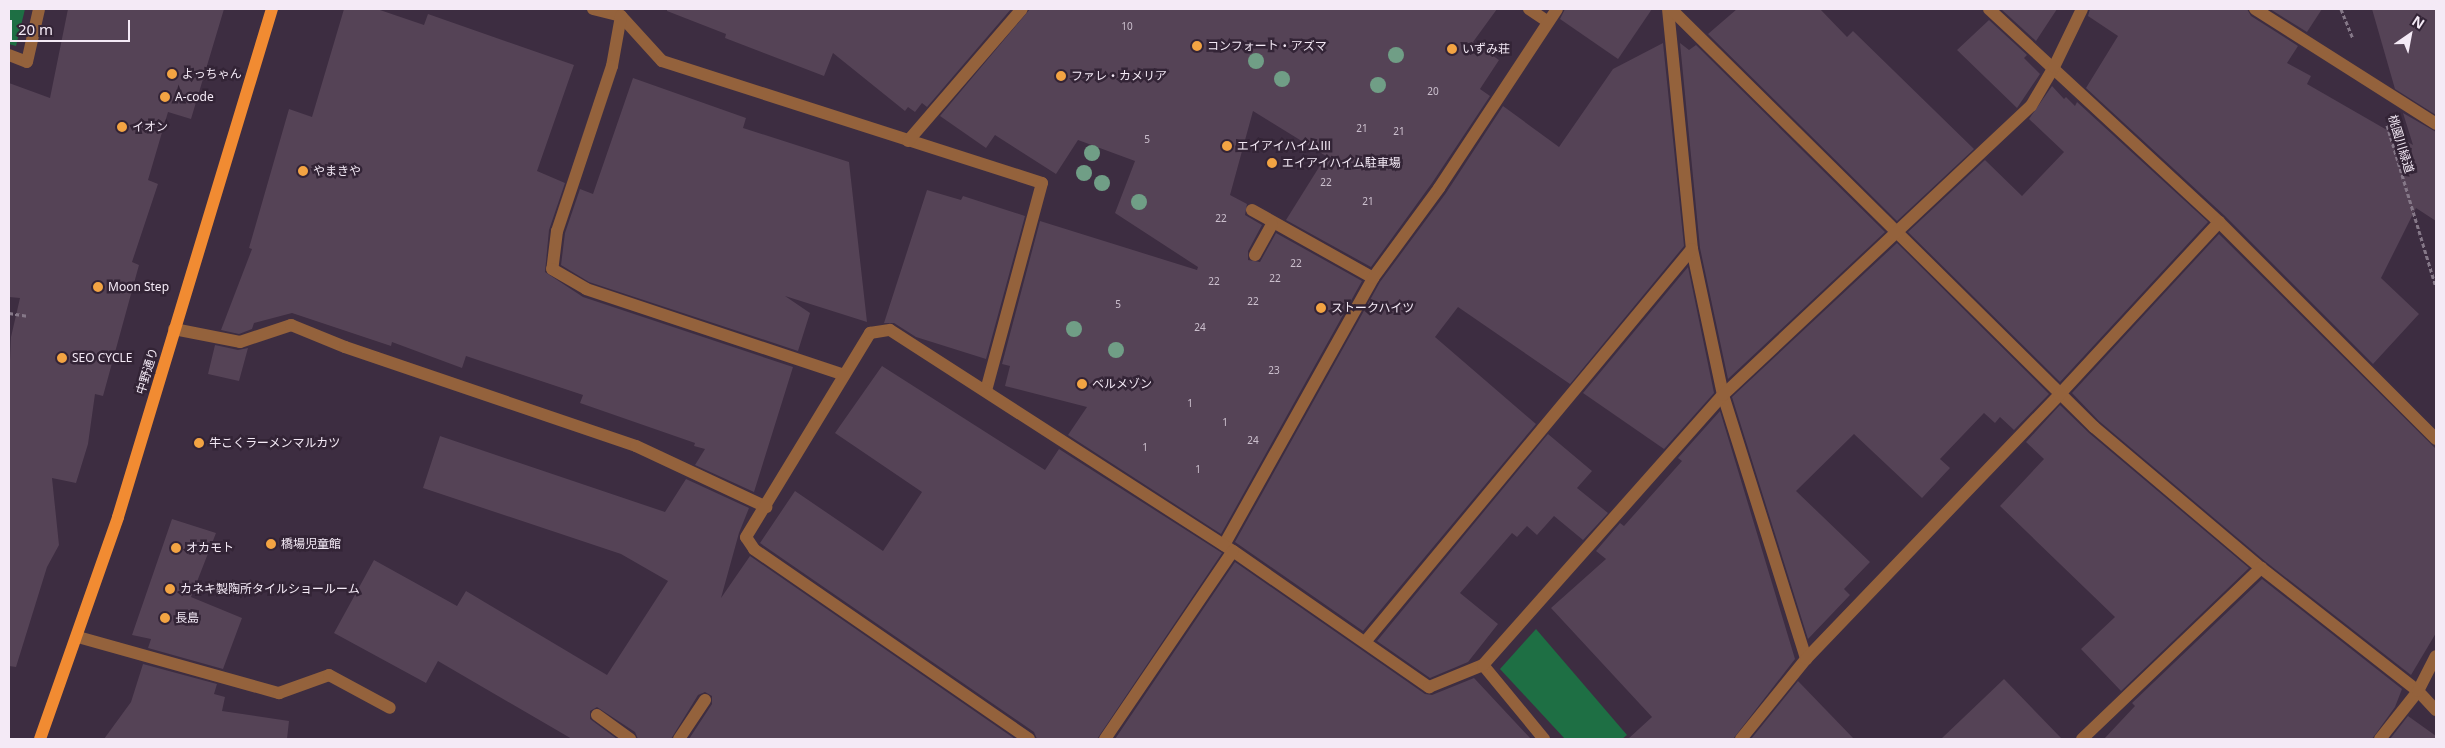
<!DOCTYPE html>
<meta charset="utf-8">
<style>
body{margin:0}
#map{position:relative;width:2445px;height:748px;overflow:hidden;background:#3d2d41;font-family:"Noto Sans","Noto Sans JP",sans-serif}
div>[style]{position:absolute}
.green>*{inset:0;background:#1e6f44}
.building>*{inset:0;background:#554356}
.path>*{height:3px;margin-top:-1.5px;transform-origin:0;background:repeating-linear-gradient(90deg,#857888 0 4px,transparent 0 6.5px)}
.minor>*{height:12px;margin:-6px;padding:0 6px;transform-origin:6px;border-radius:6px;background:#94623c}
.major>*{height:12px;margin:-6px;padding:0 6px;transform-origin:6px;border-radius:6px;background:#f18b32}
.trees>*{width:16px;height:16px;margin:-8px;border-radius:50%;background:#709e86}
.dots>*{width:14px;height:14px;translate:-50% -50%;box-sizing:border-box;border:2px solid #332436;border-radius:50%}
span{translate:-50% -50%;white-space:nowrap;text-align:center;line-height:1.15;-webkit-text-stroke:5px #332436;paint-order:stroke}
.number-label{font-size:10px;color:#ccc0ce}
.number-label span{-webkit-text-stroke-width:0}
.poi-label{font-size:12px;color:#f4eaf6}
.left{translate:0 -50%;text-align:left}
.street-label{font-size:12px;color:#f4eaf6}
.frame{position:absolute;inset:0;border:10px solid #f4eaf6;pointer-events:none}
.north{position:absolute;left:2385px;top:10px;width:50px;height:50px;-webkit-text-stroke:4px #332436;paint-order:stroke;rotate:33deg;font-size:14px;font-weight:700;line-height:20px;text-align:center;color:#f4eaf6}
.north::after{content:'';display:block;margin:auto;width:18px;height:22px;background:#f4eaf6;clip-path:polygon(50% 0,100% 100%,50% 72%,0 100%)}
.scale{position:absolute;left:10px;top:20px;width:120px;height:22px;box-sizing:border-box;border:2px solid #f4eaf6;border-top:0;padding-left:6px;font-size:15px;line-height:18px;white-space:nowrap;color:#f4eaf6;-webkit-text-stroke:4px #332436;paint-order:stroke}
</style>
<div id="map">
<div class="green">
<div style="clip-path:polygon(9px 9px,25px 9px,16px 46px,9px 44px)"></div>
<div style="clip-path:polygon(1536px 629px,1627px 735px,1622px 739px,1565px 739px,1500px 669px)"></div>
</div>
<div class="building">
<div style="clip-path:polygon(68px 9px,224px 9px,191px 119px,168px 112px,148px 180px,158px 184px,132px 262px,139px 265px,103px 396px,95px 394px,88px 444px,76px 483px,52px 478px,59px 545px,47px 567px,16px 667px,9px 666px,9px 382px,11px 337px,20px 298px,9px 297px,9px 83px,50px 98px)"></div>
<div style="clip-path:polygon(344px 9px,377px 9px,424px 25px,428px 14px,574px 65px,537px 171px,565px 183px,549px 230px,545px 272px,583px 297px,793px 367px,754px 492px,695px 465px,705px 449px,694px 446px,695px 443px,580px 403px,583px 395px,466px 356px,462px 368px,392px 342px,391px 346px,292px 313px,254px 323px,252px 329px,239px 334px,221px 330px,252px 249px,249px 248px,289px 109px,312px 117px)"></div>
<div style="clip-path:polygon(667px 9px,1011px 9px,927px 107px,922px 103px,915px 112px,908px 107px,905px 111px,833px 53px,824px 76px,725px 38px,726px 34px,667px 11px)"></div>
<div style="clip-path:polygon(1030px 9px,1497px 9px,1473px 42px,1499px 60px,1480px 89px,1490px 96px,1432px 183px,1371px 267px,1286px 220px,1326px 156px,1253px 111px,1230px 195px,1247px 204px,1245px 215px,1262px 225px,1248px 251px,1248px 260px,1260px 262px,1276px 233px,1362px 281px,1221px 534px,1068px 435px,1087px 407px,1005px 386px,1010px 366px,1002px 364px,1040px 221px,1197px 270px,1198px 267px,1115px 213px,1135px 161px,1078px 140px,1056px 174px,995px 135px,986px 148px,940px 116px)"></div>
<div style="clip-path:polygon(1565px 9px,1652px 9px,1618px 59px,1560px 19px)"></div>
<div style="clip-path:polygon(1737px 9px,1820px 9px,1847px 37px,1853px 31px,1974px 149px,1897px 221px,1708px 34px)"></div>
<div style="clip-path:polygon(2001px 9px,2057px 9px,2036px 41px)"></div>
<div style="clip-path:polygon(2090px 9px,2247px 9px,2251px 16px,2298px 46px,2287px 63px,2311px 76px,2307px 84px,2413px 145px,2403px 113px,2436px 132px,2436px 221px,2416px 208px,2381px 278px,2419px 314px,2373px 364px,2225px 216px,2086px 88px,2118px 36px,2088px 16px)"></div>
<div style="clip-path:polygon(2270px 9px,2322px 9px,2307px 32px)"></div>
<div style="clip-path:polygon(2372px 9px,2436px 9px,2436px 115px,2395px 89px)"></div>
<div style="clip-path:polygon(1989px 20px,2027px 55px,2024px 58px,2040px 74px,2017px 108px,1957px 50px)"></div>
<div style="clip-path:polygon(1663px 43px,1684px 246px,1570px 384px,1458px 307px,1435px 337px,1536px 424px,1363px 631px,1235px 542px,1380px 282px,1446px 193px,1503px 106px,1559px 147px,1613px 69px)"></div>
<div style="clip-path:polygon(1680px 43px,1689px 50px,1696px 45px,1885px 232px,1728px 379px,1700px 248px)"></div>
<div style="clip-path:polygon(633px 78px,746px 118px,743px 128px,849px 162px,867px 322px,785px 296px,810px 313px,798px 351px,589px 282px,561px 265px,565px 233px,580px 189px,593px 194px)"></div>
<div style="clip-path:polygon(2052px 86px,2064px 99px,2066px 97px,2075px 106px,2077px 102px,2208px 222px,2060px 382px,1908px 232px,1985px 160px,2022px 196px,2064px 152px,2029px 119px)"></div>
<div style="clip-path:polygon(927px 190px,961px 200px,963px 196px,1025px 216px,986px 359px,916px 337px,894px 323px,884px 323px)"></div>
<div style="clip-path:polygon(2219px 234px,2436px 449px,2436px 633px,2411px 675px,2266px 562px,2099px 421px,2072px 393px)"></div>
<div style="clip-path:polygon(1897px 243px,2049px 394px,2014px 430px,2000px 417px,1995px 423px,1984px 413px,1940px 459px,1950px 468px,1922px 498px,1854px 434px,1796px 491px,1870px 562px,1844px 589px,1850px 595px,1808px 639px,1732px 397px)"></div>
<div style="clip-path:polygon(1688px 267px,1714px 393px,1664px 449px,1583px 393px)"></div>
<div style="clip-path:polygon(215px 345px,238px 350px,248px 348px,239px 381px,208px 374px)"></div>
<div style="clip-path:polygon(882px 366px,1045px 470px,1059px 449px,1222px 553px,1097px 739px,1037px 739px,1034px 732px,760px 543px,795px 491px,883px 551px,922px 492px,835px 433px)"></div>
<div style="clip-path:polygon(2060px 405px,2089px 433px,2249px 568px,2121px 691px,2081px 649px,2115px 617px,2000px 506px,2044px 459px,2026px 442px)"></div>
<div style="clip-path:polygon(1720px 411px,1795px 659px,1733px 739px,1628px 739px,1652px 717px,1551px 608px,1606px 559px,1596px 551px,1620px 523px,1624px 526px,1682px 461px,1678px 458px)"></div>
<div style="clip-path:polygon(1548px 434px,1592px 471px,1577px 488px,1608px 513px,1583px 540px,1554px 516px,1537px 535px,1527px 526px,1517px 537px,1512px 533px,1460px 593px,1498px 624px,1468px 662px,1430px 678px,1377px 641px)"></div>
<div style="clip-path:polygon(440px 436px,665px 512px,686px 479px,749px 508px,739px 533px,721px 598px,750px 556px,1015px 739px,689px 739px,712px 704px,712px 696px,705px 692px,698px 695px,671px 739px,638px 739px,635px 732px,597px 707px,590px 711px,590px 719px,617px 739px,572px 739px,438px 661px,426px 683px,334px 633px,374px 560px,457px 606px,466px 591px,607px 675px,668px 581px,621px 554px,423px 488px)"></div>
<div style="clip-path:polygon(172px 519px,216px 533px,191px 597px,242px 618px,223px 669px,148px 648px,151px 639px,132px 635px)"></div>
<div style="clip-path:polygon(1235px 562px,1425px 694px,1432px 695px,1474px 678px,1531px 739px,1115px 739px)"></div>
<div style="clip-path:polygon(2262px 579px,2402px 689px,2395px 707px,2372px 739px,2104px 739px,2135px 706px,2132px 703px)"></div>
<div style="clip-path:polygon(143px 664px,217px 684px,214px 694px,225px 697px,222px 711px,289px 721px,287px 739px,104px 739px,131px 702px)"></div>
<div style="clip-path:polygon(2004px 679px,2062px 739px,1941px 739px)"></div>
<div style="clip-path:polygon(1798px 681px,1854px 739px,1751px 739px)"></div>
<div style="clip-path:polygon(2408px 716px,2436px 736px,2436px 739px,2390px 739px)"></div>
</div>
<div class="path">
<div style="left:2341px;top:9px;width:31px;rotate:68deg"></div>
<div style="left:2387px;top:125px;width:169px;rotate:73.2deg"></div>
<div style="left:9px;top:313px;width:18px;rotate:9deg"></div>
</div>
<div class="minor">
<div style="left:593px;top:9px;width:29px;rotate:14deg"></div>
<div style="left:621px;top:16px;width:61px;rotate:47.7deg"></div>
<div style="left:662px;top:61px;width:399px;rotate:17.8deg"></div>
<div style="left:1042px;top:183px;width:215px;rotate:105.1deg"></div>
<div style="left:1529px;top:9px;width:23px;rotate:34deg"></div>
<div style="left:1668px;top:9px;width:241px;rotate:84.3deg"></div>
<div style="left:1692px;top:249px;width:149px;rotate:78deg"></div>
<div style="left:1723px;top:395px;width:277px;rotate:72.5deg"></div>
<div style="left:1671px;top:9px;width:595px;rotate:44.66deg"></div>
<div style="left:2094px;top:427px;width:219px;rotate:40.2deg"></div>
<div style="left:2261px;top:568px;width:199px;rotate:38.1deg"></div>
<div style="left:2418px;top:691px;width:26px;rotate:47deg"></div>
<div style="left:1989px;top:9px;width:313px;rotate:42.8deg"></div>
<div style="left:2219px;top:222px;width:307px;rotate:45deg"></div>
<div style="left:2255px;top:9px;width:214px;rotate:32.4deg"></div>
<div style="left:621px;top:16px;width:51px;rotate:100.2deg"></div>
<div style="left:612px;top:66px;width:174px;rotate:108.4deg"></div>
<div style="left:557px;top:231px;width:38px;rotate:97deg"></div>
<div style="left:552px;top:269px;width:39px;rotate:30deg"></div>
<div style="left:586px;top:289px;width:272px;rotate:18.4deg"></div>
<div style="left:9px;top:55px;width:19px;rotate:21deg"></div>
<div style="left:27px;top:62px;width:54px;rotate:-77.2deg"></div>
<div style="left:908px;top:141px;width:174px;rotate:-49.2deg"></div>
<div style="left:1252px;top:210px;width:139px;rotate:29.3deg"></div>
<div style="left:1255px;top:255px;width:35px;rotate:-61deg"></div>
<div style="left:174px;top:329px;width:67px;rotate:11.1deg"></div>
<div style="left:240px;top:342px;width:54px;rotate:-18.4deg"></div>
<div style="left:291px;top:325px;width:58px;rotate:22.2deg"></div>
<div style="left:345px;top:347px;width:307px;rotate:18.8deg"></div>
<div style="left:636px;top:446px;width:144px;rotate:25.1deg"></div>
<div style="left:1224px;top:545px;width:306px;rotate:-60.8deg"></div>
<div style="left:1373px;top:278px;width:112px;rotate:-53.7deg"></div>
<div style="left:1439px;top:188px;width:214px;rotate:-56.6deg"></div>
<div style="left:78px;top:637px;width:209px;rotate:15.6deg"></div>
<div style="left:279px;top:693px;width:53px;rotate:-19.8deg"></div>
<div style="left:329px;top:675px;width:69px;rotate:28.4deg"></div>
<div style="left:1365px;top:642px;width:511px;rotate:-50.24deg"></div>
<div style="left:1483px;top:665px;width:96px;rotate:50.5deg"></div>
<div style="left:597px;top:715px;width:41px;rotate:36deg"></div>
<div style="left:679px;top:739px;width:47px;rotate:-56.3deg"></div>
<div style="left:1029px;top:739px;width:334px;rotate:-145.4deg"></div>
<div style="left:754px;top:549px;width:14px;rotate:-124deg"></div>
<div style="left:746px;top:537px;width:239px;rotate:-58.7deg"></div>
<div style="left:870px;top:333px;width:20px;rotate:-9deg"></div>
<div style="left:890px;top:330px;width:408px;rotate:32.8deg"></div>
<div style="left:1233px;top:551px;width:239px;rotate:34.8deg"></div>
<div style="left:1429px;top:687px;width:58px;rotate:-22.2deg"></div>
<div style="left:1483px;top:665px;width:361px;rotate:-48.4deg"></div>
<div style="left:1723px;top:395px;width:422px;rotate:-43.2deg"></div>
<div style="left:2031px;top:106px;width:45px;rotate:-59.5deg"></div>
<div style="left:2054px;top:67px;width:64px;rotate:-64.2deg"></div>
<div style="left:1105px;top:739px;width:227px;rotate:-55.8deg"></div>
<div style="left:1741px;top:739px;width:103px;rotate:-50.9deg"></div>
<div style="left:1806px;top:659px;width:366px;rotate:-46.2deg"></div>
<div style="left:2059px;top:395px;width:236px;rotate:-47.2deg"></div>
<div style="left:2082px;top:739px;width:248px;rotate:-43.7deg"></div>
<div style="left:2380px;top:739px;width:61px;rotate:-51.6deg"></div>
<div style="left:2418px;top:691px;width:39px;rotate:-63deg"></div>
</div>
<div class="major">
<div style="left:40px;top:739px;width:235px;rotate:-70.6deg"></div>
<div style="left:118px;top:517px;width:531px;rotate:-73.14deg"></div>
</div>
<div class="trees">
<div style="left:1396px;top:55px"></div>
<div style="left:1256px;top:61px"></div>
<div style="left:1282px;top:79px"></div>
<div style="left:1378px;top:85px"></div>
<div style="left:1092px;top:153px"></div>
<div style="left:1084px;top:173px"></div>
<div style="left:1102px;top:183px"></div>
<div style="left:1139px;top:202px"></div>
<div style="left:1074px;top:329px"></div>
<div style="left:1116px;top:350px"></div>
</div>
<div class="dots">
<div style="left:1197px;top:46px;background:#f3a443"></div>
<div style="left:1452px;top:49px;background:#f3a443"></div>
<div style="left:172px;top:74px;background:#f3a443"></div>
<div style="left:1061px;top:76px;background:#f3a443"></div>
<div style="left:165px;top:97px;background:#f3a443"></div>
<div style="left:122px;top:127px;background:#f3a443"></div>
<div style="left:1227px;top:146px;background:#f3a443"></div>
<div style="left:1272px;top:163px;background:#f3a443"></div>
<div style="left:303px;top:171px;background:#f3a443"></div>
<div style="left:98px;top:287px;background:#f3a443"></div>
<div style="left:1321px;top:308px;background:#f3a443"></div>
<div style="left:62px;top:358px;background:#f3a443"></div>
<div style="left:1082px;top:384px;background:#f3a443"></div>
<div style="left:199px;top:443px;background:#f3a443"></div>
<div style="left:271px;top:544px;background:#f3a443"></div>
<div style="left:176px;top:548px;background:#f3a443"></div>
<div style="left:170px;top:589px;background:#f3a443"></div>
<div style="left:165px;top:618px;background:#f3a443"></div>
</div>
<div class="number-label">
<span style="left:1127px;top:27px">10</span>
<span style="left:1433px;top:92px">20</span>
<span style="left:1362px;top:129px">21</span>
<span style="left:1399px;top:132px">21</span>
<span style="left:1147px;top:140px">5</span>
<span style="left:1326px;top:183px">22</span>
<span style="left:1368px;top:202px">21</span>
<span style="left:1221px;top:219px">22</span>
<span style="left:1296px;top:264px">22</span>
<span style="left:1275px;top:279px">22</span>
<span style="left:1214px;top:282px">22</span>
<span style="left:1253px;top:302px">22</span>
<span style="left:1118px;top:305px">5</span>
<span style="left:1200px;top:328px">24</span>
<span style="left:1274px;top:371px">23</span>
<span style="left:1190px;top:404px">1</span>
<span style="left:1225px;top:423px">1</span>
<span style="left:1253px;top:441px">24</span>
<span style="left:1145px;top:448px">1</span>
<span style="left:1198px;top:470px">1</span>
</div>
<div class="poi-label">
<span class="left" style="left:1207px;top:46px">コンフォート・アズマ</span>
<span class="left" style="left:1462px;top:49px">いずみ荘</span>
<span class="left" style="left:182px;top:74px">よっちゃん</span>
<span class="left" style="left:1071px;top:76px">ファレ・カメリア</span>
<span class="left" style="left:175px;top:97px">A-code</span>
<span class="left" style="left:132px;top:127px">イオン</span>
<span class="left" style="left:1237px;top:146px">エイアイハイムⅢ</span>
<span class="left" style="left:1282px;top:163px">エイアイハイム駐車場</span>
<span class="left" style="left:313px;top:171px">やまきや</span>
<span class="left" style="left:108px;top:287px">Moon Step</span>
<span class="left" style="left:1331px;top:308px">ストークハイツ</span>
<span class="left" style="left:72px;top:358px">SEO CYCLE</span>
<span class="left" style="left:1092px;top:384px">ベルメゾン</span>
<span class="left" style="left:209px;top:443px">牛こくラーメンマルカツ</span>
<span class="left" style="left:281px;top:544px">橋場児童館</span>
<span class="left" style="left:186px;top:548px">オカモト</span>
<span class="left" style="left:180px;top:589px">カネキ製陶所タイルショールーム</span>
<span class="left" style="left:175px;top:618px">長島</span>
</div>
<div class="street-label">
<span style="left:2401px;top:144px;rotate:73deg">桃園川緑道</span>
<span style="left:147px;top:371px;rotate:-73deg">中野通り</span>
</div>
<div class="frame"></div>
<div class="north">N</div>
<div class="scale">20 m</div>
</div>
